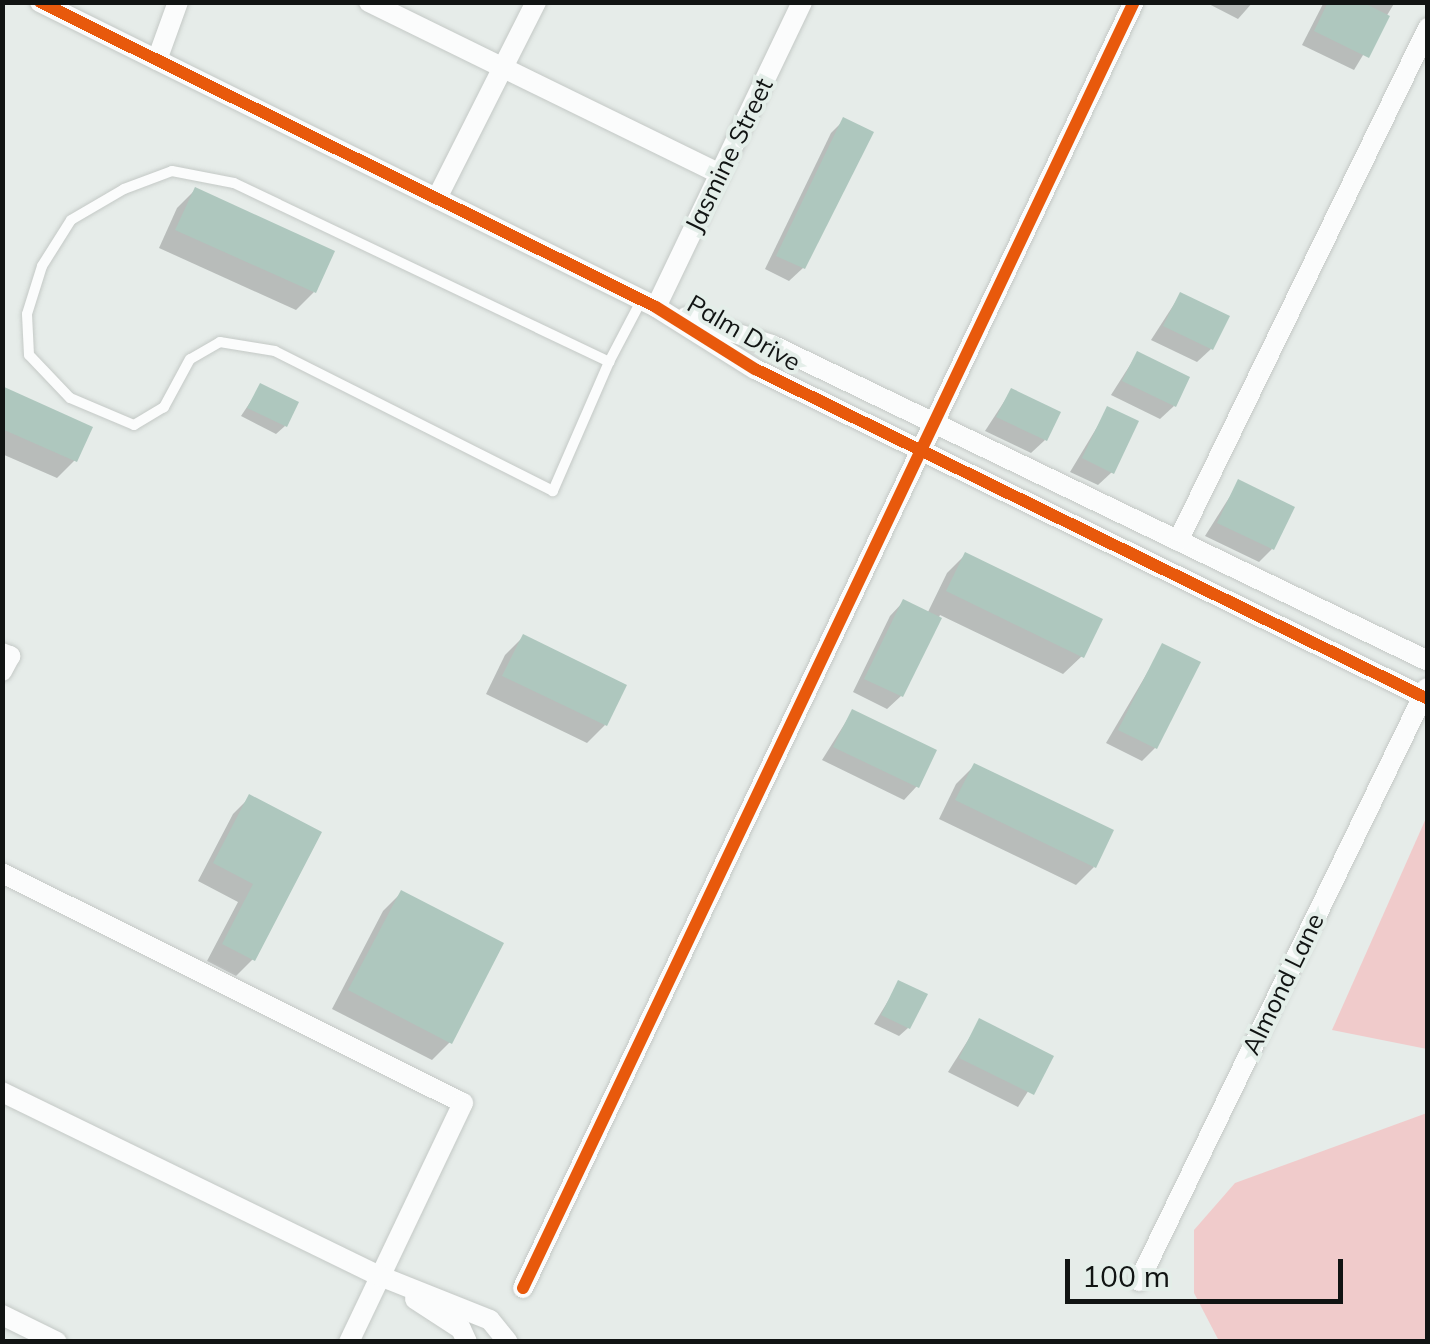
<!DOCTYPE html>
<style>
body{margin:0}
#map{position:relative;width:1430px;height:1344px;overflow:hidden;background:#e6ece9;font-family:Mulish,sans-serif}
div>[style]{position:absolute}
.green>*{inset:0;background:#f0cbcb}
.shadow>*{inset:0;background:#0003}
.building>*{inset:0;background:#aec7be}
.roads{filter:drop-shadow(0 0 2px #c4c9c6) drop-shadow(0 0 2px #c4c9c6)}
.lane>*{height:10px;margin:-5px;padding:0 5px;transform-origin:5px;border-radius:5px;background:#fbfcfc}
.street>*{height:20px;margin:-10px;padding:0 10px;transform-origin:10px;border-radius:10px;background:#fbfcfc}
.cycleway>*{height:12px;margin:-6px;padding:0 6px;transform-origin:6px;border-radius:6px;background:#e8590c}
span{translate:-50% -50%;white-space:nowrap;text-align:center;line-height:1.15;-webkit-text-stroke:8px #e4eee9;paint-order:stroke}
.street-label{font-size:25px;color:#111413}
.frame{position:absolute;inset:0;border:5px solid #111413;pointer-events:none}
.scale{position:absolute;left:1065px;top:1259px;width:278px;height:45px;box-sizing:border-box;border:5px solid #111413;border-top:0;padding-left:12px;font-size:30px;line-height:35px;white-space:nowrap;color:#111413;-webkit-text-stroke:8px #e4eee9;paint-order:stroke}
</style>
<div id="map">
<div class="green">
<div style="clip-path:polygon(1427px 816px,1427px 1049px,1332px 1030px)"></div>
<div style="clip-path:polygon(1427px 1113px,1427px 1341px,1219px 1341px,1194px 1293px,1194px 1230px,1235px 1183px)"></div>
</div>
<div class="shadow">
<div style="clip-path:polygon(1205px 2px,1253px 2px,1238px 19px)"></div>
<div style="clip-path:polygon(1324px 2px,1395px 2px,1354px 70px,1302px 45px)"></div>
<div style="clip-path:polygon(844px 120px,871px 133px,803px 268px,789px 281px,765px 269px,831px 133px)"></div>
<div style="clip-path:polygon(195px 190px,314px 292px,296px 310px,159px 248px,177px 208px)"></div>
<div style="clip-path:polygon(1180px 295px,1211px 349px,1197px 362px,1151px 340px)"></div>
<div style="clip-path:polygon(1137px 354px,1174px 406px,1160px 419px,1111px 395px)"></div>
<div style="clip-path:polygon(261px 386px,285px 426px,276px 434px,241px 416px)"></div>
<div style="clip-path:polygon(2px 389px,75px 460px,57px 478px,2px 454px)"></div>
<div style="clip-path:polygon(1011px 391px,1045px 440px,1031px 453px,985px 431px)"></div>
<div style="clip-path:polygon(1108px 409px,1112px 472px,1098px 485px,1070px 472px)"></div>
<div style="clip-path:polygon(1239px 482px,1272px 549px,1259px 562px,1205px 536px)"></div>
<div style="clip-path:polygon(965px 555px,1082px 656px,1063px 674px,940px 615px,901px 696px,887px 709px,853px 692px,890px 616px,903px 602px,927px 614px,947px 573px)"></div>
<div style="clip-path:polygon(523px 637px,605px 725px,587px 743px,486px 694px,505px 655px)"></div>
<div style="clip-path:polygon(1163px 646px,1155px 748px,1142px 761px,1106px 743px)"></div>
<div style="clip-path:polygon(852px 712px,917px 786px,904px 800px,822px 760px)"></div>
<div style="clip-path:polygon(974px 766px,1094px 867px,1076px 885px,939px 819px,956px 784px)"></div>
<div style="clip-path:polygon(250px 797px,319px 833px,253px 959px,236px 976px,207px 961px,238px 902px,198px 881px,233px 814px)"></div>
<div style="clip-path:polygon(401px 893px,450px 1042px,432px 1060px,332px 1009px,383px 911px)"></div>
<div style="clip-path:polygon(899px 983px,908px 1028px,899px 1036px,874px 1024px)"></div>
<div style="clip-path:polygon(980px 1021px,1050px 1057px,1018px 1107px,948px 1072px)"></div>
</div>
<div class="building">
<div style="clip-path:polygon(1328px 2px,1362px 2px,1390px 16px,1369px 58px,1314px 31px)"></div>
<div style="clip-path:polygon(843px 117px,874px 132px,805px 269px,776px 256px)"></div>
<div style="clip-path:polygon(195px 187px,335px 251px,316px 293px,175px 230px)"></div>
<div style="clip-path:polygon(1180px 292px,1230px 316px,1213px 350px,1163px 326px)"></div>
<div style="clip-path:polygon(1137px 351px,1190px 377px,1176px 407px,1122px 381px)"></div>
<div style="clip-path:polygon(260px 383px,299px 402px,287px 427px,247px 408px)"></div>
<div style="clip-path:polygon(2px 386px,93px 427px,77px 462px,2px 429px)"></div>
<div style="clip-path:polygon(1011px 388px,1061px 412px,1047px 441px,996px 417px)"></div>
<div style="clip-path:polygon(1107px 406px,1139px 421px,1114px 474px,1082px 458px)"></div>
<div style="clip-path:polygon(1238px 479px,1295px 507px,1274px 550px,1217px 523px)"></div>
<div style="clip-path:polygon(965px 552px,1103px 619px,1084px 658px,946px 591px)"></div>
<div style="clip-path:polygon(903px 599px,942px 618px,903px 697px,864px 679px)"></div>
<div style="clip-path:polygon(523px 634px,627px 685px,607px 726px,502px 676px)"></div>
<div style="clip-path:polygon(1162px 643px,1201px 662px,1157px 749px,1118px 730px)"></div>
<div style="clip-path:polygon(852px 709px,937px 750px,919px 788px,833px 747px)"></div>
<div style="clip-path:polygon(974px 763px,1114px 830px,1096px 868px,955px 800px)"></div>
<div style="clip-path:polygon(249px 794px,322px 832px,255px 961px,222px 944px,253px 884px,213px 863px)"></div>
<div style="clip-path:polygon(401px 890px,504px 943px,452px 1044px,348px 990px)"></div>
<div style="clip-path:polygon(898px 980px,928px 994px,910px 1029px,881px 1015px)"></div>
<div style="clip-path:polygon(979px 1018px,1054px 1056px,1034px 1095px,959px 1058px)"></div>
</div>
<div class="roads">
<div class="lane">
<div style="left:609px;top:362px;width:141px;rotate:113.5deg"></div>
<div style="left:553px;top:491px;width:311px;rotate:-153.3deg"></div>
<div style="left:275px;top:351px;width:56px;rotate:-170.7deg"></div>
<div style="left:220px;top:342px;width:34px;rotate:150deg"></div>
<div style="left:190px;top:359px;width:55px;rotate:118.4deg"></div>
<div style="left:164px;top:407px;width:35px;rotate:149deg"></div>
<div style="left:134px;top:425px;width:69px;rotate:-157.1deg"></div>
<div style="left:70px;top:398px;width:59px;rotate:-133.6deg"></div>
<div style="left:29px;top:355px;width:41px;rotate:-92.8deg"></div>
<div style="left:27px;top:314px;width:50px;rotate:-72.6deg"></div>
<div style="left:42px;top:266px;width:54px;rotate:-57.8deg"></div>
<div style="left:71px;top:220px;width:61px;rotate:-30.3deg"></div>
<div style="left:124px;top:189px;width:51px;rotate:-20.6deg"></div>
<div style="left:172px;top:171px;width:63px;rotate:11deg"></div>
<div style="left:234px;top:183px;width:416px;rotate:25.5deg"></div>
<div style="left:609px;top:362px;width:69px;rotate:-62.3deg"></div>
</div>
<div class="street">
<div style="left:40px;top:2px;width:687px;rotate:26.34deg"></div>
<div style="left:656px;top:307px;width:117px;rotate:32.1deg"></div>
<div style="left:755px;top:369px;width:750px;rotate:26.12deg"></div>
<div style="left:369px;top:2px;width:391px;rotate:26.1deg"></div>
<div style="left:157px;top:60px;width:62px;rotate:-70.1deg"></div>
<div style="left:437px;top:198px;width:220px;rotate:-63.2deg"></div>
<div style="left:656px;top:307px;width:338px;rotate:-64.4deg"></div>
<div style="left:686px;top:317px;width:90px;rotate:18deg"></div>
<div style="left:772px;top:345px;width:728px;rotate:25.72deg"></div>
<div style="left:1178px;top:541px;width:571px;rotate:-64.02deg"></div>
<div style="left:2px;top:653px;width:9px;rotate:21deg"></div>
<div style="left:10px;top:656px;width:17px;rotate:118deg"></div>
<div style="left:2px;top:873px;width:515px;rotate:26.52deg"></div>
<div style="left:463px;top:1103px;width:265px;rotate:115.5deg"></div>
<div style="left:2px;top:1092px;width:420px;rotate:26deg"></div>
<div style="left:380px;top:1276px;width:118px;rotate:21.8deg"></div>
<div style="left:490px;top:1320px;width:28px;rotate:51deg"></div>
<div style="left:1139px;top:1281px;width:659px;rotate:-64.1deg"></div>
<div style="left:523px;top:1288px;width:1424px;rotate:-64.59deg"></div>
<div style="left:415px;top:1299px;width:55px;rotate:33.1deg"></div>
<div style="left:461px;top:1329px;width:14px;rotate:65deg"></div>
<div style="left:2px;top:1315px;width:61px;rotate:26.1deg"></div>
</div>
</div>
<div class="cycleway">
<div style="left:40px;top:2px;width:687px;rotate:26.34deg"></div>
<div style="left:656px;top:307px;width:117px;rotate:32.1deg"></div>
<div style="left:755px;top:369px;width:750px;rotate:26.12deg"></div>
<div style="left:523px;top:1288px;width:1424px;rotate:-64.59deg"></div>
</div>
<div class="street-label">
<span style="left:729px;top:155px;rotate:-64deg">Jasmine Street</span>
<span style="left:744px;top:333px;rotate:30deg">Palm Drive</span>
<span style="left:1283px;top:984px;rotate:-64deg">Almond Lane</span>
</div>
<div class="frame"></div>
<div class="scale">100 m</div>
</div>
